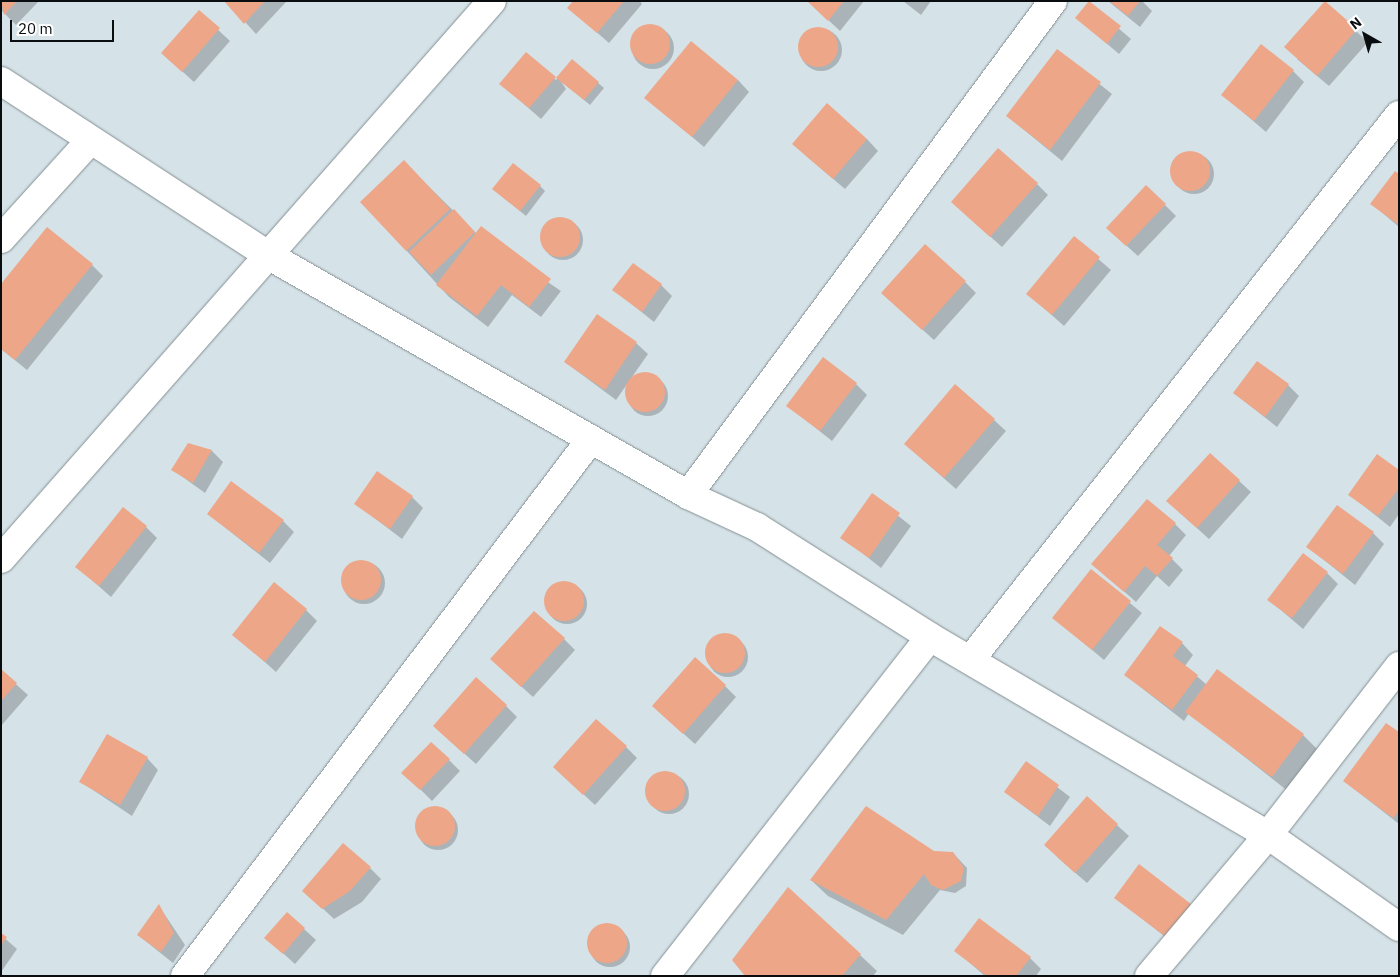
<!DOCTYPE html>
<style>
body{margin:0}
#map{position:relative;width:1400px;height:977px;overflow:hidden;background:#d5e2e7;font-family:"IBM Plex Sans",sans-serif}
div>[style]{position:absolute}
.shadow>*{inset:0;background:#0003}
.round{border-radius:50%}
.building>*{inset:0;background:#eda688}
.roads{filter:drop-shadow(0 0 1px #838f93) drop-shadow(0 0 1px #838f93)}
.minor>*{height:28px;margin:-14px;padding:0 14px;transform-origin:14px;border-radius:14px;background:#fff}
.tertiary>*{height:28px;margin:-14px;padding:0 14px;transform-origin:14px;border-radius:14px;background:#fff}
span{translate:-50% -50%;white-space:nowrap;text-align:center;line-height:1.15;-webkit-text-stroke:4px #fff;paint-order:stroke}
.frame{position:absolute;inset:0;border:2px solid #090d0f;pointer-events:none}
.north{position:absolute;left:1340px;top:10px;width:50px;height:50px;-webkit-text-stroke:4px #fff;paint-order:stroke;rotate:322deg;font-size:14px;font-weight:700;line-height:20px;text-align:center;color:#090d0f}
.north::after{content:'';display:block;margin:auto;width:18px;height:22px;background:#090d0f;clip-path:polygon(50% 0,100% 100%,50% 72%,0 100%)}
.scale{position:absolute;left:10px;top:20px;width:104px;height:22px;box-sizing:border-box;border:2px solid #090d0f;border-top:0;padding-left:6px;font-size:15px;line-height:18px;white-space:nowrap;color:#090d0f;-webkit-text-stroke:4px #fff;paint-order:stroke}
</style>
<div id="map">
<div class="shadow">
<div style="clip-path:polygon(1px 1px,39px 1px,16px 25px,1px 10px)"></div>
<div style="clip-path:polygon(226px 1px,287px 1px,256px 34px)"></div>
<div style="clip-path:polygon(574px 1px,640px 1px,642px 4px,609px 43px,569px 8px)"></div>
<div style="clip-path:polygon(808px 1px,864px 1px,840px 31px)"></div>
<div style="clip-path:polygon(903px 1px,931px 1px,921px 15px)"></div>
<div style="clip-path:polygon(1108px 1px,1142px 1px,1152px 11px,1140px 27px)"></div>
<div style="clip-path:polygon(1089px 3px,1131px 39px,1119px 54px,1077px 18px)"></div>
<div style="clip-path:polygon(1325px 3px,1368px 42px,1329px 86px,1297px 59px)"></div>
<div style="clip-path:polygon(199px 12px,230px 41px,194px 82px,174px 64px)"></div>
<div class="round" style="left:632px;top:27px;width:42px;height:42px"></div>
<div class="round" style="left:800px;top:29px;width:42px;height:42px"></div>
<div style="clip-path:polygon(1057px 50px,1112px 94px,1062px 161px,1007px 116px)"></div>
<div style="clip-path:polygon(526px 54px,556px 80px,572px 61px,604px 88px,590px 105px,560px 80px,566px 89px,541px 119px,501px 84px)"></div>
<div style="clip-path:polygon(1293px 71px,1304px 82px,1266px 132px,1223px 95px)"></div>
<div style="clip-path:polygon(738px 80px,749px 92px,704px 147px,646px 98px)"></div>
<div style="clip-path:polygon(867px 139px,878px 151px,845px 189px,805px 155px)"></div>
<div class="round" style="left:1174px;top:154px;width:40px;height:40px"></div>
<div style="clip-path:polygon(415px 173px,477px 234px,561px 291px,541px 317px,512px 295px,488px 327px,449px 297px,362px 202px)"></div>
<div style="clip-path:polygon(1399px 175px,1399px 227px,1372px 204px)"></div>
<div style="clip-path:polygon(1037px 184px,1048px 195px,1002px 247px,964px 213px)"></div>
<div style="clip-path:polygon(540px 186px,545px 191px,526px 216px,499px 194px)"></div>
<div style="clip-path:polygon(1165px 205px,1176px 216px,1138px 256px,1119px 239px)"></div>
<div class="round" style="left:543px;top:220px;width:40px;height:40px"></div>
<div style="clip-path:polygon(1074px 238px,1111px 270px,1064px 326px,1028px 294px)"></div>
<div style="clip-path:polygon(92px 265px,103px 276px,27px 370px,1px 349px,1px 286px)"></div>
<div style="clip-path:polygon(965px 282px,976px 293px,934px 340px,894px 304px)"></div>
<div style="clip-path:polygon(661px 285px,672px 296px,654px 322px,614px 290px)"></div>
<div style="clip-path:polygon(636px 343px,648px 354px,616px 400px,565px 362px)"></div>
<div class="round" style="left:628px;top:376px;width:40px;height:40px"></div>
<div style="clip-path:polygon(856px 384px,867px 395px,832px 441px,788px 406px)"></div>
<div style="clip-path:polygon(1288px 385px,1299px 396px,1277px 427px,1234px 393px)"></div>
<div style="clip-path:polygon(994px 420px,1006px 431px,956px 489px,905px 444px)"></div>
<div style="clip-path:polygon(188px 445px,212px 451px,223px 462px,205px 493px,173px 470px)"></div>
<div style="clip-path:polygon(1210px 454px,1251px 492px,1209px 539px,1179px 512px)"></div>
<div style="clip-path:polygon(1399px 471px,1399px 514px,1390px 527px,1349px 494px)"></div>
<div style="clip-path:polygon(872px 495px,911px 526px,881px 568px,842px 537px)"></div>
<div style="clip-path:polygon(412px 497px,423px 508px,402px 539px,356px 504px)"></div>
<div style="clip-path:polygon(208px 514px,283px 521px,294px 532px,270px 563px)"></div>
<div style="clip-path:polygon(1175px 524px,1186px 535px,1169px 556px,1183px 570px,1169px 587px,1157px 576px,1136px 602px,1093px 564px)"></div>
<div style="clip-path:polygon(146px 527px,157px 538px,111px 597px,77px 567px)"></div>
<div style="clip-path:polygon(1373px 533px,1384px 544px,1355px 585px,1308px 547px)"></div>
<div class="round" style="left:343px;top:562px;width:42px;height:42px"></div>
<div style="clip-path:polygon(1091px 571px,1142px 613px,1104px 660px,1054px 618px)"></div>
<div style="clip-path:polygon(1327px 573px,1338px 584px,1303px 629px,1268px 599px)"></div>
<div class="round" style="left:547px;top:584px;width:40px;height:40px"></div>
<div style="clip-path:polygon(306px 610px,317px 621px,276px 672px,234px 635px)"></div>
<div class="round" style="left:708px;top:637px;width:40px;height:40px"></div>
<div style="clip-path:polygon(564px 639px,575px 650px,533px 697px,503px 670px)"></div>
<div style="clip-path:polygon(1182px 643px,1193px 655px,1185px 666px,1207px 685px,1303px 735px,1320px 752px,1289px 792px,1189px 713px,1184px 721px,1125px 675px)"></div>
<div style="clip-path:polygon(1px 671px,28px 695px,1px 726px)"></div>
<div style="clip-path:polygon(725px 686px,736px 697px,695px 744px,665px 717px)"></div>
<div style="clip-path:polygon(506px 706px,517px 717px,476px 764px,446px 737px)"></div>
<div style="clip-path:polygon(1399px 734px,1399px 824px,1344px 781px)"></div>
<div style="clip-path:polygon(626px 747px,637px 758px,595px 805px,566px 778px)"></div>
<div style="clip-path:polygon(147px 758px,158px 770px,132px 816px,81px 782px)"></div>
<div style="clip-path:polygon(449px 760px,460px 771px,432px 801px,403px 772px)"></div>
<div style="clip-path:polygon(1026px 763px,1070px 797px,1050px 826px,1005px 792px)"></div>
<div class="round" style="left:649px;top:774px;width:40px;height:40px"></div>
<div style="clip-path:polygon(1087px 798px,1129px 836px,1087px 883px,1057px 857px)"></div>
<div class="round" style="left:418px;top:810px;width:40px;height:40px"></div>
<div style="clip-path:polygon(934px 853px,953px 853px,967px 868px,966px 886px,955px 893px,940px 890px,903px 935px,828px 896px,811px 880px)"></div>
<div style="clip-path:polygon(370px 868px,381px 879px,362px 902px,334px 919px,304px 891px)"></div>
<div style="clip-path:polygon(1116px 898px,1190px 904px,1202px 916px,1178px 947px)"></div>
<div style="clip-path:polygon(159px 906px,185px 945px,173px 963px,138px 935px)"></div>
<div class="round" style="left:590px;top:927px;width:40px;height:40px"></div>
<div style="clip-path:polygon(304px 929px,316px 940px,295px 964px,266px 938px)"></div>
<div style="clip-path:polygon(1px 935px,17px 949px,1px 972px)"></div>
<div style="clip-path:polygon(956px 951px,1030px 958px,1041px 969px,1036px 976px,985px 976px)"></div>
<div style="clip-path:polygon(860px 955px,877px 971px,873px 976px,746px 976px)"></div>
</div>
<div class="building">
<div style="clip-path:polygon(1px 1px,17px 1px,4px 15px)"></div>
<div style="clip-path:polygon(224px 1px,265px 1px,244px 24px)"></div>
<div style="clip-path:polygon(573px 1px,624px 1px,597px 33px,567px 8px)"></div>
<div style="clip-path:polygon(807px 1px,844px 1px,828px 21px)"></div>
<div style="clip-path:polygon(1089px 1px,1121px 26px,1107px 44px,1075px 18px)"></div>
<div style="clip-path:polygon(1109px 1px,1140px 1px,1128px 16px)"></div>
<div style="clip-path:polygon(1325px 1px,1357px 29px,1317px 76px,1284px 47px)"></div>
<div style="clip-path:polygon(199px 10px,220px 28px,182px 72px,161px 53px)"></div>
<div class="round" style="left:630px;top:24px;width:40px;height:40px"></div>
<div class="round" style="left:798px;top:27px;width:40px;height:40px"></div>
<div style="clip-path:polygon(691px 41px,738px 80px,692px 137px,644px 98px)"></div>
<div style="clip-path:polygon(1261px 44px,1294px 70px,1254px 121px,1221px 95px)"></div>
<div style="clip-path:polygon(1057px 49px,1101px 82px,1050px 150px,1006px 116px)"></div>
<div style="clip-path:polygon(526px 52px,556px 77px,529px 108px,499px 84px)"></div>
<div style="clip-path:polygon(572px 59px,599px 82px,584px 100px,556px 78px)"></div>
<div style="clip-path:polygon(827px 103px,867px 139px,833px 179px,792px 144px)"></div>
<div style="clip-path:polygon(998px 148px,1038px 183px,990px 237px,951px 202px)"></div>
<div class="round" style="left:1170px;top:151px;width:40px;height:40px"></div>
<div style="clip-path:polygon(404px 160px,450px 209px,406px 251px,360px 202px)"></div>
<div style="clip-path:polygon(513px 163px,541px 185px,520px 211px,492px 189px)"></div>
<div style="clip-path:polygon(1395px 171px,1399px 174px,1399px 225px,1370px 204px)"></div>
<div style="clip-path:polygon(1146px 185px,1166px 204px,1126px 246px,1106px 228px)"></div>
<div style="clip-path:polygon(454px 209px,475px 232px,431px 275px,409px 252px)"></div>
<div class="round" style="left:540px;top:217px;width:40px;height:40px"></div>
<div style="clip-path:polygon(481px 226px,551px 279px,529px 307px,501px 285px,477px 316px,436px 285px)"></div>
<div style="clip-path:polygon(47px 227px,93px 264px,15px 360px,1px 349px,1px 284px)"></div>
<div style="clip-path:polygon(1074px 236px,1100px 257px,1052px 315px,1026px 294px)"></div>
<div style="clip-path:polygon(925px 244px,966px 281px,922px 330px,881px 293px)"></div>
<div style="clip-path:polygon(633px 263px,662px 284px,642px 312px,612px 290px)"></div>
<div style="clip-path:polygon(597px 314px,637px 342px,605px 390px,564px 362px)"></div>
<div style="clip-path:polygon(823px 357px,857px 383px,820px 431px,786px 406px)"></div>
<div style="clip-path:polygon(1257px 361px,1289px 384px,1265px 417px,1233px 393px)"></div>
<div class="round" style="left:625px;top:372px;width:40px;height:40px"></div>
<div style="clip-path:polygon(955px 384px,995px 419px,944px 478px,904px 444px)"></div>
<div style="clip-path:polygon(188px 443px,212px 450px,193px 483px,171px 470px)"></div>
<div style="clip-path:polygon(1210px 453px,1240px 480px,1197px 528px,1166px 501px)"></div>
<div style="clip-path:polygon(1377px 454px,1399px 470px,1399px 488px,1378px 516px,1348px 495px)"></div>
<div style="clip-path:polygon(377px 471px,413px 496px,390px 529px,354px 504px)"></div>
<div style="clip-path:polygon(231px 481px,284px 520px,259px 553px,207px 514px)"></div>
<div style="clip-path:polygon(872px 493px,900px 513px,869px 558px,840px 538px)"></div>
<div style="clip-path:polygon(1147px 499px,1176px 523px,1157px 545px,1173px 558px,1157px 576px,1145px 566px,1124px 592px,1091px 564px)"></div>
<div style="clip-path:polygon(1337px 505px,1374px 532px,1343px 574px,1306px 547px)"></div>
<div style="clip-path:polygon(123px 507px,147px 526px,99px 586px,75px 567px)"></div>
<div style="clip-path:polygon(1303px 553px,1328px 572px,1292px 618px,1267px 600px)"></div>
<div class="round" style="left:341px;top:560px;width:40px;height:40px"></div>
<div style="clip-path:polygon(1091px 569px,1131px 601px,1092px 650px,1052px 618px)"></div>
<div class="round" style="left:544px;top:581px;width:40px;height:40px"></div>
<div style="clip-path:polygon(274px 582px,307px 609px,265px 662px,232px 635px)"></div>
<div style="clip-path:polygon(534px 611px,565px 638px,521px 687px,490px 659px)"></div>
<div style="clip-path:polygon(1160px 626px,1183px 642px,1173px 656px,1198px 675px,1172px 710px,1124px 675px)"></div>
<div class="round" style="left:705px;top:633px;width:40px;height:40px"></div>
<div style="clip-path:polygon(695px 657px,726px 685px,683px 734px,652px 706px)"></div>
<div style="clip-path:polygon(1px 669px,17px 683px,1px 701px)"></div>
<div style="clip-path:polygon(1217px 669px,1304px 734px,1272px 777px,1185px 712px)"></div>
<div style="clip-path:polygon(476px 677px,507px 705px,464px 754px,433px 726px)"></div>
<div style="clip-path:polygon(596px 719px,627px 746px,583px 795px,553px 767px)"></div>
<div style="clip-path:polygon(1386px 723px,1399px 732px,1399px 811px,1393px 818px,1343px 781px)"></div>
<div style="clip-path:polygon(107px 734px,148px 757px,120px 805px,79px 782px)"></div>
<div style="clip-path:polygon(431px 742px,450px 759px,420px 790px,401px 773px)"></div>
<div style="clip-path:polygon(1026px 761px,1059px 785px,1038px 816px,1004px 792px)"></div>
<div class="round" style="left:645px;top:771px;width:40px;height:40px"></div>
<div style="clip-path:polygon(1087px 796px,1118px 824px,1075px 873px,1044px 845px)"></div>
<div class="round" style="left:415px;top:806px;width:40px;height:40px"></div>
<div style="clip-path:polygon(866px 806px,934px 851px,953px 852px,964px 868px,961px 881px,943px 890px,931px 885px,924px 874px,886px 920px,810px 880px)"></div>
<div style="clip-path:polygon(343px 843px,371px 867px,350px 891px,322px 909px,302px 891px)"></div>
<div style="clip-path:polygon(1139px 864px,1191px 904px,1166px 937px,1114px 898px)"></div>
<div style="clip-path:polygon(788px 887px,861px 954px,842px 976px,745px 976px,732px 960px)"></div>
<div style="clip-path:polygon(159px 904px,174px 933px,161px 952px,137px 935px)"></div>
<div style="clip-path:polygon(287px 912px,305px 928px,283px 954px,264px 938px)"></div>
<div style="clip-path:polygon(979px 918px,1031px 957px,1016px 976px,987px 976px,954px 951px)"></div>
<div class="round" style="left:587px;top:923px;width:40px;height:40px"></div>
<div style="clip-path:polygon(1px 933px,7px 937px,1px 945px)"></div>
</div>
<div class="roads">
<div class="minor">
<div style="left:1px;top:239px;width:132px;rotate:-47.8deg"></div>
<div style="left:688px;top:495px;width:614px;rotate:-53.54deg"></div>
<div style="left:1px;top:559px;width:743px;rotate:-48.65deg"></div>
<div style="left:971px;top:659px;width:692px;rotate:-51.81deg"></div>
<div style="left:185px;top:976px;width:673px;rotate:-52.91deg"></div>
<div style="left:665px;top:976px;width:430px;rotate:-52deg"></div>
<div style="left:1149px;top:976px;width:185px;rotate:-49.8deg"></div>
<div style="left:1268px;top:835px;width:214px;rotate:-52.2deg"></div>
</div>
<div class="tertiary">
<div style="left:1px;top:81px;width:316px;rotate:33.1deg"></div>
<div style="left:266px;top:254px;width:486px;rotate:29.7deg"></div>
<div style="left:688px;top:495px;width:76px;rotate:24.9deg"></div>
<div style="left:757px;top:527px;width:205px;rotate:32.4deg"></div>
<div style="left:930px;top:637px;width:392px;rotate:30.4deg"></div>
<div style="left:1268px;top:835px;width:160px;rotate:35.1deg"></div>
</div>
</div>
<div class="frame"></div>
<div class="north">N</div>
<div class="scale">20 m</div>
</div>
